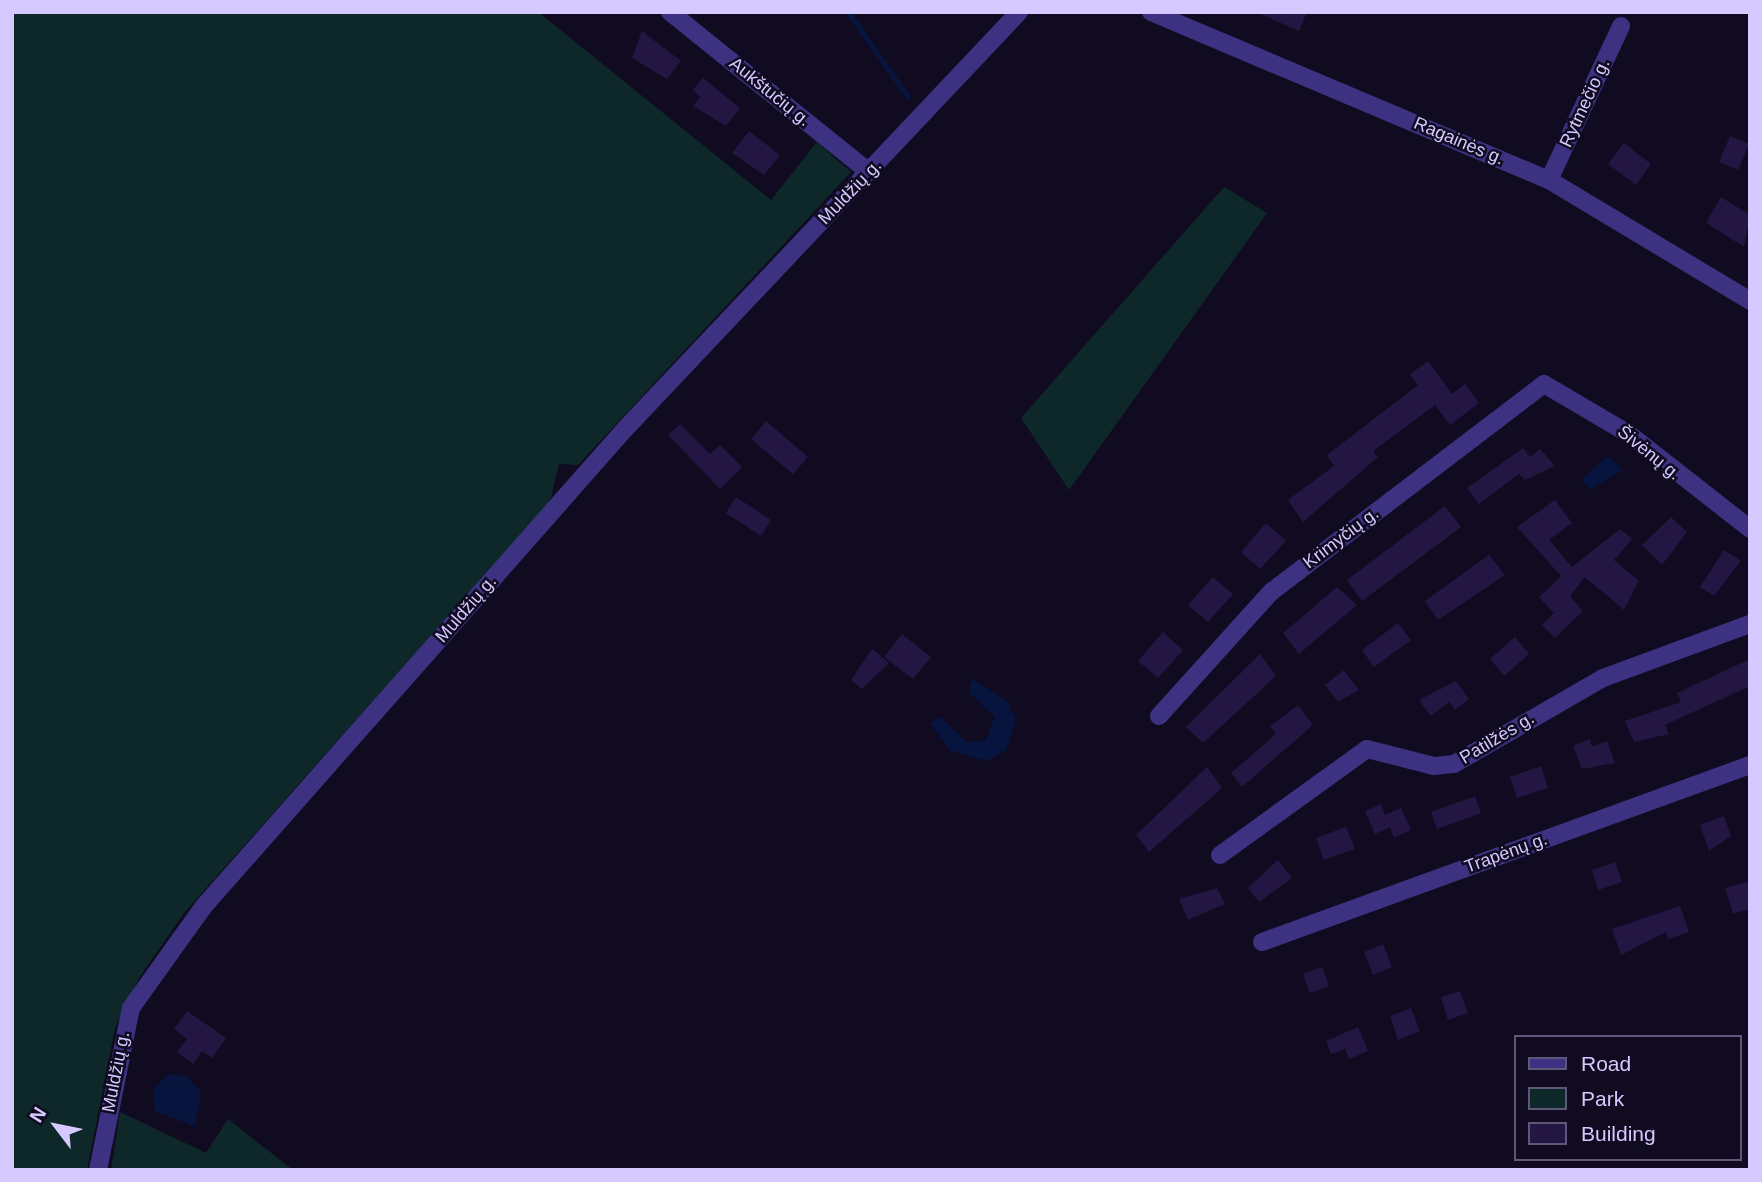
<!DOCTYPE html>
<meta charset="utf-8">
<style>
body{margin:0}
#map{position:relative;width:1762px;height:1182px;overflow:hidden;background:#100b20;font-family:Arial,sans-serif}
div>[style]{position:absolute}
.green>*{inset:0;background:#0e282a}
.water>*{inset:0;background:#06143e}
.stream>*{height:5px;margin:-2.5px;padding:0 2.5px;transform-origin:2.5px;border-radius:2.5px;background:#06143e}
.building>*{inset:0;background:#231642}
.minor>*{height:18px;margin:-9px;padding:0 9px;transform-origin:9px;border-radius:9px;background:#3d3282}
span{translate:-50% -50%;white-space:nowrap;text-align:center;line-height:1.15;-webkit-text-stroke:5px #100b20;paint-order:stroke}
.street-label{font-size:18px;color:#d5c9ff}
.frame{position:absolute;inset:0;border:14px solid #d5c9ff;pointer-events:none}
.legend{position:absolute;left:1514px;top:1035px;width:228px;height:126px;box-sizing:border-box;background:#100b20;border:2px solid #5f5779;margin:0;padding:9px 12px;list-style:none;font-size:21px;color:#d5c9ff}
.legend li{display:flex;align-items:center;gap:14px;height:35px}
.legend b{width:35px;border:2px solid #5f5779}
.north{position:absolute;left:21px;top:1091px;width:70px;height:70px;-webkit-text-stroke:5px #100b20;paint-order:stroke;rotate:302deg;font-size:19px;font-weight:700;line-height:28px;text-align:center;color:#d5c9ff}
.north::after{content:'';display:block;margin:auto;width:24px;height:32px;background:#d5c9ff;clip-path:polygon(50% 0,100% 100%,50% 72%,0 100%)}
</style>
<div id="map">
<div class="green">
<div style="clip-path:polygon(12px 12px,538px 12px,771px 200px,817px 142px,851px 172px,578px 465px,559px 464px,550px 502px,184px 913px,139px 978px,115px 1028px,87px 1170px,12px 1170px)"></div>
<div style="clip-path:polygon(1224px 187px,1267px 213px,1069px 490px,1021px 418px)"></div>
<div style="clip-path:polygon(120px 1112px,206px 1153px,228px 1119px,293px 1170px,111px 1170px)"></div>
</div>
<div class="water">
<div style="clip-path:polygon(1608px 456px,1623px 470px,1590px 489px,1582px 482px,1586px 475px)"></div>
<div style="clip-path:polygon(973px 679px,1007px 701px,1016px 720px,1006px 750px,987px 761px,950px 751px,930px 723px,940px 717px,967px 742px,985px 741px,995px 717px,968px 692px)"></div>
<div style="clip-path:polygon(168px 1074px,187px 1076px,201px 1092px,195px 1127px,155px 1111px,153px 1090px)"></div>
</div>
<div class="stream">
<div style="left:848px;top:12px;width:103px;rotate:54.9deg"></div>
</div>
<div class="building">
<div style="clip-path:polygon(1256px 12px,1307px 12px,1299px 31px)"></div>
<div style="clip-path:polygon(642px 31px,681px 61px,667px 79px,632px 58px)"></div>
<div style="clip-path:polygon(703px 78px,740px 108px,726px 126px,693px 106px,700px 97px,693px 90px)"></div>
<div style="clip-path:polygon(749px 131px,780px 155px,764px 175px,732px 153px)"></div>
<div style="clip-path:polygon(1730px 136px,1749px 144px,1738px 170px,1719px 162px)"></div>
<div style="clip-path:polygon(1624px 143px,1651px 164px,1636px 185px,1608px 164px)"></div>
<div style="clip-path:polygon(1721px 197px,1750px 215px,1744px 247px,1706px 223px)"></div>
<div style="clip-path:polygon(1428px 361px,1452px 394px,1465px 384px,1479px 403px,1450px 425px,1435px 405px,1373px 451px,1378px 457px,1303px 522px,1288px 500px,1334px 466px,1327px 455px,1418px 385px,1410px 374px)"></div>
<div style="clip-path:polygon(766px 421px,808px 457px,793px 474px,751px 439px)"></div>
<div style="clip-path:polygon(680px 424px,710px 454px,720px 445px,742px 467px,720px 489px,668px 435px)"></div>
<div style="clip-path:polygon(1523px 448px,1530px 457px,1540px 449px,1555px 466px,1525px 480px,1519px 474px,1479px 504px,1467px 488px)"></div>
<div style="clip-path:polygon(736px 497px,771px 520px,761px 536px,726px 513px)"></div>
<div style="clip-path:polygon(1555px 500px,1572px 523px,1549px 540px,1572px 567px,1620px 529px,1632px 539px,1614px 560px,1639px 581px,1624px 610px,1585px 577px,1570px 596px,1583px 611px,1555px 638px,1542px 625px,1554px 613px,1539px 597px,1561px 576px,1517px 527px)"></div>
<div style="clip-path:polygon(1445px 506px,1461px 527px,1362px 601px,1347px 580px)"></div>
<div style="clip-path:polygon(1671px 517px,1687px 532px,1662px 565px,1642px 545px)"></div>
<div style="clip-path:polygon(1266px 523px,1286px 541px,1260px 569px,1241px 552px)"></div>
<div style="clip-path:polygon(1724px 550px,1741px 561px,1714px 596px,1700px 587px)"></div>
<div style="clip-path:polygon(1489px 555px,1505px 575px,1438px 620px,1425px 601px)"></div>
<div style="clip-path:polygon(1213px 577px,1233px 594px,1208px 622px,1188px 605px)"></div>
<div style="clip-path:polygon(1337px 587px,1357px 605px,1299px 654px,1283px 633px)"></div>
<div style="clip-path:polygon(1398px 623px,1411px 640px,1374px 667px,1362px 650px)"></div>
<div style="clip-path:polygon(1163px 632px,1183px 650px,1158px 678px,1138px 661px)"></div>
<div style="clip-path:polygon(902px 634px,931px 657px,913px 679px,884px 657px)"></div>
<div style="clip-path:polygon(1515px 637px,1529px 654px,1504px 676px,1490px 659px)"></div>
<div style="clip-path:polygon(872px 649px,889px 663px,862px 689px,851px 680px)"></div>
<div style="clip-path:polygon(1260px 654px,1276px 676px,1203px 743px,1186px 727px)"></div>
<div style="clip-path:polygon(1750px 659px,1750px 686px,1665px 725px,1669px 734px,1634px 742px,1625px 721px,1681px 702px,1677px 693px)"></div>
<div style="clip-path:polygon(1344px 670px,1359px 690px,1338px 702px,1325px 685px)"></div>
<div style="clip-path:polygon(1456px 681px,1469px 699px,1455px 710px,1449px 702px,1431px 716px,1419px 700px)"></div>
<div style="clip-path:polygon(1298px 705px,1313px 725px,1242px 787px,1231px 773px,1276px 734px,1270px 726px)"></div>
<div style="clip-path:polygon(1590px 739px,1592px 747px,1607px 741px,1615px 763px,1582px 769px,1573px 746px)"></div>
<div style="clip-path:polygon(1541px 766px,1548px 788px,1517px 798px,1510px 777px)"></div>
<div style="clip-path:polygon(1207px 767px,1222px 788px,1149px 852px,1136px 835px)"></div>
<div style="clip-path:polygon(1475px 796px,1481px 813px,1437px 829px,1431px 812px)"></div>
<div style="clip-path:polygon(1381px 804px,1385px 815px,1401px 808px,1411px 830px,1394px 838px,1390px 827px,1375px 834px,1365px 811px)"></div>
<div style="clip-path:polygon(1724px 816px,1731px 836px,1709px 851px,1700px 825px)"></div>
<div style="clip-path:polygon(1346px 827px,1355px 849px,1324px 860px,1316px 838px)"></div>
<div style="clip-path:polygon(1278px 860px,1292px 878px,1259px 902px,1248px 888px)"></div>
<div style="clip-path:polygon(1615px 862px,1622px 882px,1598px 890px,1592px 870px)"></div>
<div style="clip-path:polygon(1750px 881px,1750px 909px,1733px 914px,1725px 888px)"></div>
<div style="clip-path:polygon(1217px 888px,1225px 904px,1188px 920px,1179px 899px)"></div>
<div style="clip-path:polygon(1680px 906px,1689px 932px,1668px 939px,1666px 932px,1621px 955px,1612px 929px)"></div>
<div style="clip-path:polygon(1383px 944px,1392px 967px,1373px 975px,1364px 952px)"></div>
<div style="clip-path:polygon(1322px 967px,1329px 986px,1310px 993px,1303px 974px)"></div>
<div style="clip-path:polygon(1460px 991px,1468px 1013px,1448px 1020px,1441px 997px)"></div>
<div style="clip-path:polygon(1411px 1008px,1420px 1031px,1398px 1040px,1390px 1016px)"></div>
<div style="clip-path:polygon(187px 1011px,226px 1038px,212px 1058px,202px 1051px,193px 1064px,177px 1052px,187px 1039px,174px 1029px)"></div>
<div style="clip-path:polygon(1358px 1027px,1368px 1051px,1349px 1059px,1345px 1049px,1331px 1054px,1326px 1041px)"></div>
</div>
<div class="minor">
<div style="left:670px;top:12px;width:255px;rotate:38.8deg"></div>
<div style="left:1151px;top:12px;width:432px;rotate:22.9deg"></div>
<div style="left:1549px;top:180px;width:235px;rotate:31deg"></div>
<div style="left:1549px;top:180px;width:170px;rotate:-64.9deg"></div>
<div style="left:1159px;top:716px;width:167px;rotate:-47.9deg"></div>
<div style="left:1271px;top:592px;width:343px;rotate:-37.3deg"></div>
<div style="left:1544px;top:384px;width:99px;rotate:30.5deg"></div>
<div style="left:1629px;top:434px;width:154px;rotate:38.1deg"></div>
<div style="left:1220px;top:855px;width:181px;rotate:-35.8deg"></div>
<div style="left:1367px;top:749px;width:69px;rotate:14.2deg"></div>
<div style="left:1434px;top:766px;width:20px;rotate:-6deg"></div>
<div style="left:1454px;top:764px;width:172px;rotate:-30deg"></div>
<div style="left:1603px;top:678px;width:157px;rotate:-20.2deg"></div>
<div style="left:1262px;top:942px;width:519px;rotate:-19.94deg"></div>
<div style="left:98px;top:1170px;width:165px;rotate:-78.5deg"></div>
<div style="left:131px;top:1008px;width:125px;rotate:-54.4deg"></div>
<div style="left:204px;top:906px;width:636px;rotate:-48.57deg"></div>
<div style="left:625px;top:429px;width:574px;rotate:-46.62deg"></div>
</div>
<div class="street-label">
<span style="left:770px;top:92px;rotate:39deg">Aukštučių g.</span>
<span style="left:1585px;top:103px;rotate:-65deg">Rytmečio g.</span>
<span style="left:1459px;top:141px;rotate:23deg">Ragainės g.</span>
<span style="left:850px;top:192px;rotate:-46deg">Muldžių g.</span>
<span style="left:1649px;top:453px;rotate:39deg">Šivėnų g.</span>
<span style="left:1341px;top:538px;rotate:-37deg">Krimyčių g.</span>
<span style="left:466px;top:609px;rotate:-49deg">Muldžių g.</span>
<span style="left:1497px;top:738px;rotate:-31deg">Patilžės g.</span>
<span style="left:1506px;top:853px;rotate:-20deg">Trapėnų g.</span>
<span style="left:116px;top:1072px;rotate:-79deg">Muldžių g.</span>
</div>
<div class="frame"></div>
<ul class="legend">
<li><b style="height:9px;background:#3d3282"></b>Road</li>
<li><b style="height:19px;background:#0e282a"></b>Park</li>
<li><b style="height:19px;background:#231642"></b>Building</li>
</ul>
<div class="north">N</div>
</div>
